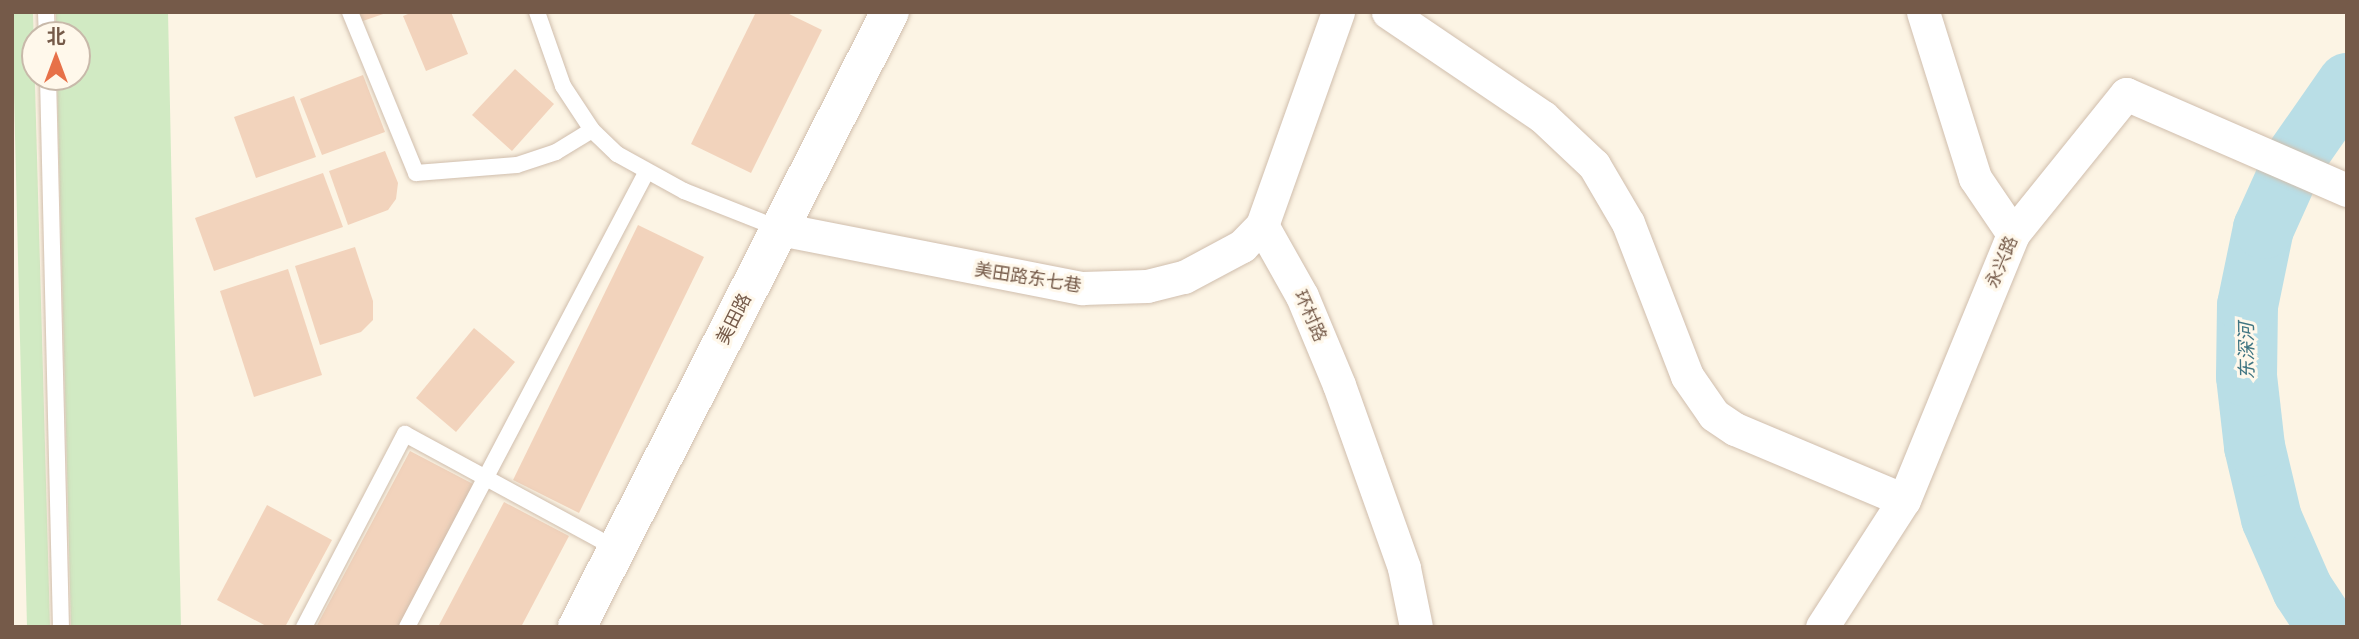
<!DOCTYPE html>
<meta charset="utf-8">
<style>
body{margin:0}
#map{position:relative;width:2359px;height:639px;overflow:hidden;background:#fcf4e4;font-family:"Work Sans","Noto Sans SC",sans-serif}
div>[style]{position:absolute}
.green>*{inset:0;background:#d1eac3}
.river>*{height:61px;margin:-30.5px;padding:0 30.5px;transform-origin:30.5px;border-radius:30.5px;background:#b9dee6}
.building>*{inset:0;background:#f2d3bc}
.roads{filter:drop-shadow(0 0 2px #d0bead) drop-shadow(0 0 2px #d0bead)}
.lane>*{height:16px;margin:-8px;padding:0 8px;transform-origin:8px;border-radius:8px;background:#fff}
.street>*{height:33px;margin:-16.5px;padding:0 16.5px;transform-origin:16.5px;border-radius:16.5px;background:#fff}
.secondary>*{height:38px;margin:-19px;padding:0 19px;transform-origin:19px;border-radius:19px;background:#fff}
span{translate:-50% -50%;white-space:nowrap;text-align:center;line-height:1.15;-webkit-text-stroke:6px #fff8eb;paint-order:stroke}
.street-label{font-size:18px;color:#755a49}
.water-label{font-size:19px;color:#407582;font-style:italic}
.frame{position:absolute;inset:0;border:14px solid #755a49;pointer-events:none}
.north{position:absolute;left:21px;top:21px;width:70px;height:70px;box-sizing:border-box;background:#fff8eb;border:2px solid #c8b9aa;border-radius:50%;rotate:0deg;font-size:19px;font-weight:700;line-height:28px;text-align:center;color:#755a49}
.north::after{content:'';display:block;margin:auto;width:24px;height:32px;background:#e77149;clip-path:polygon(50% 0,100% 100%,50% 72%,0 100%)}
</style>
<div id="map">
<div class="green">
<div style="clip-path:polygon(12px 12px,33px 12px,50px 627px,27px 627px)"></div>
<div style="clip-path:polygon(56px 12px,168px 12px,181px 627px,71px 627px,57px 77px,77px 77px,77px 35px,56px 35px)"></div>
</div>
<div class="river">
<div style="left:2327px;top:627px;width:45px;rotate:-123.3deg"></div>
<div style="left:2302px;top:589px;width:77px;rotate:-113.6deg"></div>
<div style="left:2271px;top:518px;width:74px;rotate:-103.3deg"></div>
<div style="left:2254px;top:446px;width:70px;rotate:-96.5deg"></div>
<div style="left:2246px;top:376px;width:71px;rotate:-89.2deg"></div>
<div style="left:2247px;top:305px;width:79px;rotate:-78.3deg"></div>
<div style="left:2263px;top:228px;width:76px;rotate:-65.8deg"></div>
<div style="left:2294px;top:159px;width:93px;rotate:-55.1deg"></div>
</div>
<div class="building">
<div style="clip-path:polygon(356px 12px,386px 12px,386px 13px,360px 22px)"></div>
<div style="clip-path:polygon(413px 12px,451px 12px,468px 54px,426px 71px,403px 16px)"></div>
<div style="clip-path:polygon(756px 12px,785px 12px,822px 30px,751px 173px,691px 144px)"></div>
<div style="clip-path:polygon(515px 69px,554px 104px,512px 151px,472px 115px)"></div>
<div style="clip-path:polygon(363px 75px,385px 132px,322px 155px,300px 99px)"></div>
<div style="clip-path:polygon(294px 96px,316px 157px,256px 178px,234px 117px)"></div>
<div style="clip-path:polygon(385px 151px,398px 183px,396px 199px,388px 210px,348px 225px,329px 171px)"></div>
<div style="clip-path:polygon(323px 173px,343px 227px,214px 271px,195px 218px)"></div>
<div style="clip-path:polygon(638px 225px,704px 257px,579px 513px,513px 480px)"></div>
<div style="clip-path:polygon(355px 247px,373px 301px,373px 320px,361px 332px,320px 345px,295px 266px)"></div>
<div style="clip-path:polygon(288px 269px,322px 375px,254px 397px,220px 291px)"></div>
<div style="clip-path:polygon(474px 328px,515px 362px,456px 432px,416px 398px)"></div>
<div style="clip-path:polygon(410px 451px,475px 485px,400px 627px,316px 627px)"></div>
<div style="clip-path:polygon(504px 502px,569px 536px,521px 627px,438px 627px)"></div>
<div style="clip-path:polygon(267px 505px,332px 540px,285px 627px,268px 627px,217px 600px)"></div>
</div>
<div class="roads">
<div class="lane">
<div style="left:46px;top:12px;width:23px;rotate:88deg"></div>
<div style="left:350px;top:12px;width:174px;rotate:67.7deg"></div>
<div style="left:416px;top:173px;width:101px;rotate:-4.5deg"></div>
<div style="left:517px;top:165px;width:41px;rotate:-18.4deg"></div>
<div style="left:556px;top:152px;width:42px;rotate:-31.4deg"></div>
<div style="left:537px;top:12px;width:78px;rotate:70.6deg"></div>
<div style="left:563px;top:86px;width:53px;rotate:56.6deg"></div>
<div style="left:592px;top:130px;width:35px;rotate:44deg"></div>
<div style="left:617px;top:154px;width:77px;rotate:28.9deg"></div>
<div style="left:684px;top:191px;width:103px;rotate:21.6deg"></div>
<div style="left:48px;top:77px;width:550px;rotate:88.65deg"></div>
<div style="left:304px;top:627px;width:218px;rotate:-62.4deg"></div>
<div style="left:405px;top:434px;width:241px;rotate:28.5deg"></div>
<div style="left:407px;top:627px;width:513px;rotate:-62.24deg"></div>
</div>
<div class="street">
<div style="left:1338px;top:12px;width:226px;rotate:109.6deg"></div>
<div style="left:1262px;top:225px;width:81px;rotate:60.6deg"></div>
<div style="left:1302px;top:296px;width:96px;rotate:67.4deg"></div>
<div style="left:1339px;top:385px;width:194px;rotate:70.4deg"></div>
<div style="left:1404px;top:568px;width:60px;rotate:78.5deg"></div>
<div style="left:1388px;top:12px;width:187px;rotate:34.1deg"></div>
<div style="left:1543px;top:117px;width:70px;rotate:43.3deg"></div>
<div style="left:1594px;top:165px;width:67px;rotate:59.6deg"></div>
<div style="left:1628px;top:223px;width:164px;rotate:68.9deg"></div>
<div style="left:1687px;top:376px;width:47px;rotate:55.3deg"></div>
<div style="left:1714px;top:415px;width:25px;rotate:34deg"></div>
<div style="left:1735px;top:429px;width:183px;rotate:22.8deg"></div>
<div style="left:1923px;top:12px;width:174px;rotate:72.6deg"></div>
<div style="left:1975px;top:178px;width:68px;rotate:55.8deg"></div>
<div style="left:780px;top:229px;width:308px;rotate:11.1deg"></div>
<div style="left:1082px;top:288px;width:65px;rotate:-1.8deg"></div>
<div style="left:1147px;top:286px;width:38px;rotate:-14deg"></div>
<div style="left:1184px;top:277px;width:66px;rotate:-28.1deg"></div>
<div style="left:1242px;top:246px;width:29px;rotate:-46deg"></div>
<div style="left:1822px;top:627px;width:151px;rotate:-57.2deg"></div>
<div style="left:1904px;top:500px;width:287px;rotate:-67.7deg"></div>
<div style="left:2013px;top:234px;width:180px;rotate:-51.1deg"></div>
<div style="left:2126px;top:94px;width:241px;rotate:23.5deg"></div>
</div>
<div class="secondary">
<div style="left:577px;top:627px;width:690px;rotate:-63.03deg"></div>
</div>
</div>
<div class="street-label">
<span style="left:2002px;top:262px;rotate:-67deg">永兴路</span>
<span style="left:1028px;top:278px;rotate:9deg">美田路东七巷</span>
<span style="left:1310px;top:316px;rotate:66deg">环村路</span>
<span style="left:734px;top:319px;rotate:-63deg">美田路</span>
</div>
<div class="water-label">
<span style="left:2247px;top:351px;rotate:-91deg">东深河</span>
</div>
<div class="frame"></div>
<div class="north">北</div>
</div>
